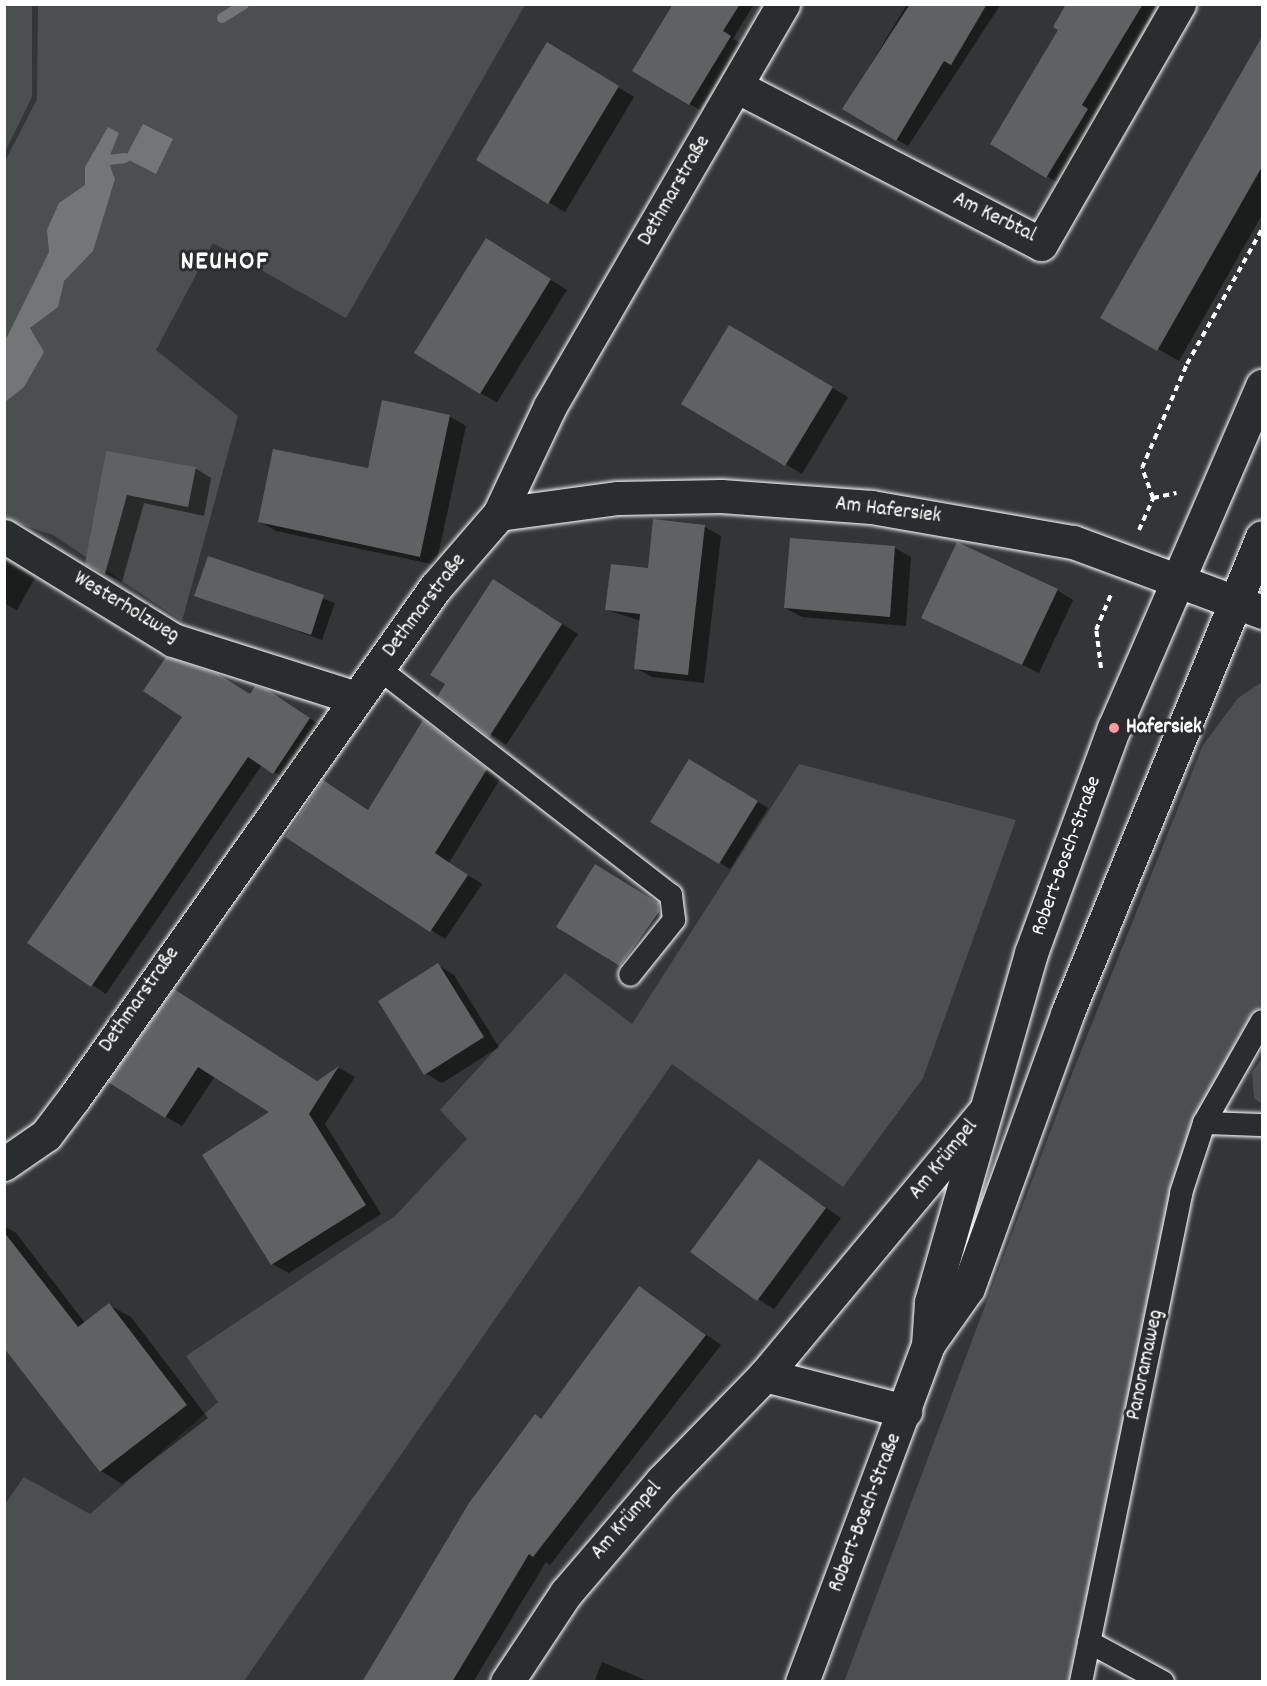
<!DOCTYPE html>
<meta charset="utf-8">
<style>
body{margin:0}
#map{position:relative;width:1267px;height:1686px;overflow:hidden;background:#333536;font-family:Dekko,sans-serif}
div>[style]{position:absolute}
.green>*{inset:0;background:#4c4f50}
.water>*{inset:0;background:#737576}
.shadow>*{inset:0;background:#0007}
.stream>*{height:10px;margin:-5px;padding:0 5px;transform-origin:5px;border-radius:5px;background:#737576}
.building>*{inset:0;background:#5f6162}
.path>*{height:4px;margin-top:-2px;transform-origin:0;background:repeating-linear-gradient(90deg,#fff 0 6px,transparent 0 10.5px)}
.roads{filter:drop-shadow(0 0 2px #fff) drop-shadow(0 0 2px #fff)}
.lane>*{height:22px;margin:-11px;padding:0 11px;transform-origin:11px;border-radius:11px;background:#2a2d2e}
.street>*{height:33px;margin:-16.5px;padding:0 16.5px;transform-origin:16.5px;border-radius:16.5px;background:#2a2d2e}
.secondary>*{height:33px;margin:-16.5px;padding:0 16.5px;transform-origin:16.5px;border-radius:16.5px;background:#2a2d2e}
.dots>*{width:16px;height:16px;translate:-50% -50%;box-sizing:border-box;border:3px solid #2a2d2e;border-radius:50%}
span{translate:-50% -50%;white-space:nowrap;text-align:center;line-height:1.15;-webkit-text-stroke:6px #2a2d2e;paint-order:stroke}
.street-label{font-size:21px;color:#fff}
.poi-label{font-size:21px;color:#fff;font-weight:700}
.left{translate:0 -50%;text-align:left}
.district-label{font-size:27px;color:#fff;font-weight:700;letter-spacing:1.5px}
.frame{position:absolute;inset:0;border:6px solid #fff;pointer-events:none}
</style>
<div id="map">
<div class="green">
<div style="clip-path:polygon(5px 4px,32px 5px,32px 97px,5px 152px)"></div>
<div style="clip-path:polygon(38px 5px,525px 5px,346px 318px,213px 243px,156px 350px,238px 416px,182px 621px,53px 535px,5px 519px,4px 163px,37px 99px)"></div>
<div style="clip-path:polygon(1262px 682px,1262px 1004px,1239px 1036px,1179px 1165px,1069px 1681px,844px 1682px,1073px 1071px,1203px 745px,1238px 698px)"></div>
<div style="clip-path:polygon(799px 764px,1016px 820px,923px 1078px,843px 1187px,672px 1064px,244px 1681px,5px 1681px,5px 1504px,24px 1477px,90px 1514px,218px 1402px,186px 1356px,395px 1216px,467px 1139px,440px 1110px,565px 973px,632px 1024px)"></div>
<div style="clip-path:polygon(1262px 1058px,1262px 1104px,1254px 1098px,1252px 1072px)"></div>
</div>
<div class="water">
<div style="clip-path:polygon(143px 124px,173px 139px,156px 174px,125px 158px)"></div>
<div style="clip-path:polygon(108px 127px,119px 133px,108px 160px,115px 179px,93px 251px,64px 281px,58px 307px,30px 328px,44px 352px,24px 387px,5px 402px,5px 341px,49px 252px,47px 230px,59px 203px,85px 185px,85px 167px)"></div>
</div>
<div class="shadow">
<div style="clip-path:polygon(674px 4px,754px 4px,733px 39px,741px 43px,700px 110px,634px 71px)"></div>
<div style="clip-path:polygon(907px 4px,1001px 4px,908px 146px,844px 109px)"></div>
<div style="clip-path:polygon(1068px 4px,1157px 4px,1058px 183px,992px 143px,1060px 30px)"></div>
<div style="clip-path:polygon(1262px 38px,1262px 215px,1179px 361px,1102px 317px)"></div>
<div style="clip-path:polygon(564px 54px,634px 97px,565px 212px,478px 160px)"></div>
<div style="clip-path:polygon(502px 249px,567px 290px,497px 402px,480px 393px)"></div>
<div style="clip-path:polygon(729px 327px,848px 397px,802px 474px,684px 404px)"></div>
<div style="clip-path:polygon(449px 416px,466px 426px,436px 565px,276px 531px,259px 521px,369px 470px)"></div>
<div style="clip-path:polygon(108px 452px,195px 468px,211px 478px,204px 516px,144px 503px,122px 582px,104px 573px)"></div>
<div style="clip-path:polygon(654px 521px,705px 527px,721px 536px,704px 683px,652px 677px,635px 668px,641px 621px,607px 610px,649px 570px)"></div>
<div style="clip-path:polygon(791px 539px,895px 548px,911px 557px,906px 626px,802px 617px,785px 608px)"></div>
<div style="clip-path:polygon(209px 558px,335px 603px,322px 640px,196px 595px)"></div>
<div style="clip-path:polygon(4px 560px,35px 578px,17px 610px,4px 603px)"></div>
<div style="clip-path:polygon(494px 581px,578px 634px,506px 745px,439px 696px)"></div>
<div style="clip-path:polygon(1057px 590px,1073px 600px,1039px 673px,923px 618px)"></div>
<div style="clip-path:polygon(251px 695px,283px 700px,323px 727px,288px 780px,262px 765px,106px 994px,29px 943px)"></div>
<div style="clip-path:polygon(424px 722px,500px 779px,449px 863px,482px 884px,445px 939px,287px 837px,369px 811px)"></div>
<div style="clip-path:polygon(690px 761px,768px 808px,730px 869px,652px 822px)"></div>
<div style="clip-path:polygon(596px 866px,669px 910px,631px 971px,558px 927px)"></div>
<div style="clip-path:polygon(438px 965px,454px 975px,499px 1047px,442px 1083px,425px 1073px)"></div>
<div style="clip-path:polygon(191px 1001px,318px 1082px,339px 1068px,355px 1077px,325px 1124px,381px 1214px,289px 1273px,272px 1264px,271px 1112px,215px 1076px,182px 1126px,166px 1117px)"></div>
<div style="clip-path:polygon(759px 1161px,841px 1218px,774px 1309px,758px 1299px)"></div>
<div style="clip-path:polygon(4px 1226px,16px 1233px,85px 1323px,109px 1305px,131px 1317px,208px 1418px,122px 1484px,101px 1471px,4px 1346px)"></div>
<div style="clip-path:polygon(640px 1288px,721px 1345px,550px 1565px,546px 1562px,473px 1682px,363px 1682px,542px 1420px)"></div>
<div style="clip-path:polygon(602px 1662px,650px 1682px,594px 1682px)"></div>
</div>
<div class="stream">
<div style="left:222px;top:18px;width:26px;rotate:-32deg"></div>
<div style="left:108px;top:160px;width:17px;rotate:-7deg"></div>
</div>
<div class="building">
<div style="clip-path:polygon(673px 4px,740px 4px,723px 31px,731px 36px,689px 105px,632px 71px)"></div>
<div style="clip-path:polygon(910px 4px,987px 4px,951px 65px,944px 61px,896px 141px,842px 109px)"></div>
<div style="clip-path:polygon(1066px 4px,1143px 4px,1082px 105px,1088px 109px,1046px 178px,990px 144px,1058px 30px,1053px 27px)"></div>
<div style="clip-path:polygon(1263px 35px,1263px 165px,1157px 351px,1100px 318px)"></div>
<div style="clip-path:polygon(547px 42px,619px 86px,548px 204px,476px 160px)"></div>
<div style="clip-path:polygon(486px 238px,551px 279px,480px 394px,414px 353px)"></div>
<div style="clip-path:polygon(729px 325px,833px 387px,785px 466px,681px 404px)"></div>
<div style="clip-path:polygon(382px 400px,450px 415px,420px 557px,258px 522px,273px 449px,368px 468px)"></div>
<div style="clip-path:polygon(106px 451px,196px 467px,188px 507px,127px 495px,105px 574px,85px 564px)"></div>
<div style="clip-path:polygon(653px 519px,705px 525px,688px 675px,634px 669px,640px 614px,605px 610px,611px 564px,648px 568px)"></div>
<div style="clip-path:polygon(790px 538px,895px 546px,890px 617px,784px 608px)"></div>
<div style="clip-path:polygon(957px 542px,1058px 589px,1022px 665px,921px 618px)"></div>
<div style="clip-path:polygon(208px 556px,324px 595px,311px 635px,194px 596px)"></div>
<div style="clip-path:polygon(493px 579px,562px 624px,489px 737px,437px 697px,445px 684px,430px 675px)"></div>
<div style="clip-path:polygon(166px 657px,218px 674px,250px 694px,255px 686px,268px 690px,310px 718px,273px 774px,248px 757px,91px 987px,27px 943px,182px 717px,143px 691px)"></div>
<div style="clip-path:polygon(423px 720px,487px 769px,435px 853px,468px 875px,430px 932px,285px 837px,323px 780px,368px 810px)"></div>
<div style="clip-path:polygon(689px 759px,758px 801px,719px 864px,650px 822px)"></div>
<div style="clip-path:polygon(595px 864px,658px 903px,659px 912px,620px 966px,556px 927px)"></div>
<div style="clip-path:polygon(438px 963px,484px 1037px,424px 1075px,378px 1001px)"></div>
<div style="clip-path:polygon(174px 989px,317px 1081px,339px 1066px,309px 1114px,366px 1205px,271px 1265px,202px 1155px,269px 1112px,198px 1067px,165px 1118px,108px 1082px)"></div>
<div style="clip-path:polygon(759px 1159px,826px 1208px,757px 1301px,690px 1252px)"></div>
<div style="clip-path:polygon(4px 1232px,78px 1327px,109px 1303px,187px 1405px,100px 1472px,4px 1348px)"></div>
<div style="clip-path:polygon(639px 1286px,706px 1335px,533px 1557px,529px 1554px,452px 1682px,362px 1682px,469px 1503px,535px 1414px,541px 1419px)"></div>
</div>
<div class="path">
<div style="left:1153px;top:498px;width:24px;rotate:-12deg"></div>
<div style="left:1139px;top:530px;width:35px;rotate:-66deg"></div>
<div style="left:1153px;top:498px;width:32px;rotate:-110deg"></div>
<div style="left:1142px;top:468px;width:113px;rotate:-66.6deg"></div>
<div style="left:1187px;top:364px;width:154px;rotate:-60.9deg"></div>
<div style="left:1101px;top:668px;width:38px;rotate:-97deg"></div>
<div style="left:1096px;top:630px;width:41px;rotate:-67.2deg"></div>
</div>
<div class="roads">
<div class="lane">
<div style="left:378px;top:668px;width:371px;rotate:37.8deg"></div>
<div style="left:671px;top:895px;width:25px;rotate:83deg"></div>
<div style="left:674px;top:920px;width:70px;rotate:128.7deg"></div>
<div style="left:1204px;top:1123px;width:58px;rotate:2deg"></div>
<div style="left:1089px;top:1642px;width:84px;rotate:28.4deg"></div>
<div style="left:1081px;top:1682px;width:499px;rotate:-78.4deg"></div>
<div style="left:1181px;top:1193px;width:74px;rotate:-71.8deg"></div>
<div style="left:1204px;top:1123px;width:117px;rotate:-60.4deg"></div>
</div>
<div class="street">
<div style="left:736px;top:86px;width:343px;rotate:27.4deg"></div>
<div style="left:1041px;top:244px;width:277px;rotate:-60.1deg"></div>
<div style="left:499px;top:514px;width:120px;rotate:-7.7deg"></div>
<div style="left:618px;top:498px;width:103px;rotate:-1.1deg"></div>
<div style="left:721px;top:496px;width:151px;rotate:4.2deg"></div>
<div style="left:872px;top:507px;width:204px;rotate:9.9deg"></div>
<div style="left:1073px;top:542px;width:202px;rotate:20.3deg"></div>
<div style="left:4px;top:536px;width:198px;rotate:31.6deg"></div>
<div style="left:173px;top:640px;width:192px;rotate:17.6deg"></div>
<div style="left:4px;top:1164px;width:51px;rotate:-34.6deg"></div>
<div style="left:46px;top:1135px;width:46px;rotate:-52.9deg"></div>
<div style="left:74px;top:1098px;width:625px;rotate:-54.71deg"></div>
<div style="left:435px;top:588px;width:98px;rotate:-49.1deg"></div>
<div style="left:499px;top:514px;width:119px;rotate:-64.7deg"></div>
<div style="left:550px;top:406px;width:465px;rotate:-59.9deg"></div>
<div style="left:765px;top:1375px;width:145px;rotate:14.4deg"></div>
<div style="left:507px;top:1682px;width:107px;rotate:-56.5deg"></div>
<div style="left:566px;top:1593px;width:148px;rotate:-49.4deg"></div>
<div style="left:662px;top:1481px;width:148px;rotate:-45.8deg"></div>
<div style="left:765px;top:1375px;width:344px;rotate:-50.2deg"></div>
</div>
<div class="secondary">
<div style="left:929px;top:1343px;width:67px;rotate:-54.7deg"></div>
<div style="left:968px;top:1288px;width:291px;rotate:-70.1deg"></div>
<div style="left:1067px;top:1014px;width:515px;rotate:-67.77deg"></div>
<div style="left:802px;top:1682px;width:360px;rotate:-69.5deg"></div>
<div style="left:928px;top:1345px;width:43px;rotate:-86deg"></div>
<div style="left:931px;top:1302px;width:363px;rotate:-74deg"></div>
<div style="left:1031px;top:953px;width:240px;rotate:-69.8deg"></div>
<div style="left:1114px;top:728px;width:373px;rotate:-66.6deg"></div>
</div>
</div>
<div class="dots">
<div style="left:1114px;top:728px;background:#ff9aa2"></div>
</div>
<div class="street-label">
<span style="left:675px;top:191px;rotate:-60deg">Dethmarstraße</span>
<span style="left:994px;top:218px;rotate:26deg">Am Kerbtal</span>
<span style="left:888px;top:511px;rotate:7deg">Am Hafersiek</span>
<span style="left:425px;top:606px;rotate:-53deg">Dethmarstraße</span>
<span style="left:126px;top:608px;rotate:31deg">Westerholzweg</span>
<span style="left:1067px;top:856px;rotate:-70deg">Robert-Bosch-Straße</span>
<span style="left:140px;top:1000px;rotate:-55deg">Dethmarstraße</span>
<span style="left:944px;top:1160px;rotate:-51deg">Am Krümpel</span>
<span style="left:1146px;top:1365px;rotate:-78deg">Panoramaweg</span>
<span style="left:866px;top:1513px;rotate:-69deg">Robert-Bosch-Straße</span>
<span style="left:627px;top:1521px;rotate:-49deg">Am Krümpel</span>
</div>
<div class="poi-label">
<span class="left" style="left:1126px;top:728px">Hafersiek</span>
</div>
<div class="district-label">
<span style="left:225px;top:263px">NEUHOF</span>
</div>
<div class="frame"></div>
</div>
